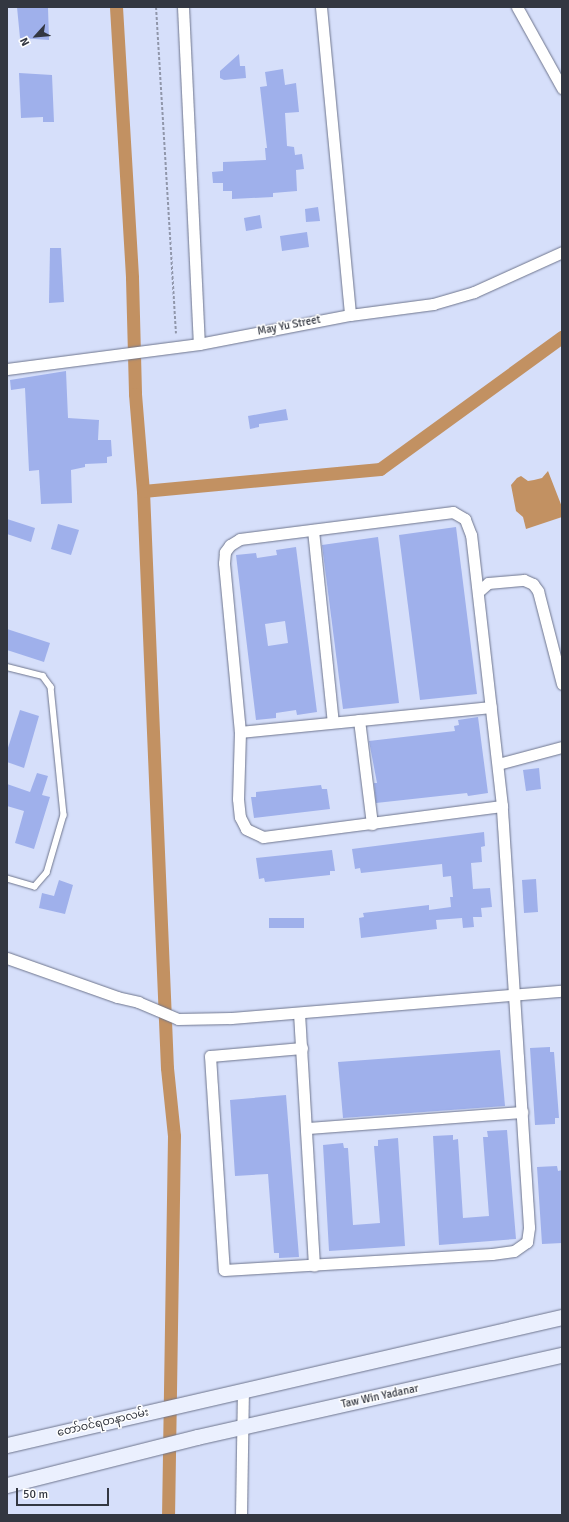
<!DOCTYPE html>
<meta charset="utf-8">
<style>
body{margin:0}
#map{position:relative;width:569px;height:1522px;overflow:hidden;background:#d6dffa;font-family:Signika,"Noto Sans Myanmar",sans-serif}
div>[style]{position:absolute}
.water>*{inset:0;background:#c29162}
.canal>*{height:13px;margin:-6.5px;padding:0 6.5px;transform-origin:6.5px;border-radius:6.5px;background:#c29162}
.building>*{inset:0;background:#9fb0eb}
.path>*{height:2px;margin-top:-1px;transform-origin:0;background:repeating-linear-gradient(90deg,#9096aa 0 3px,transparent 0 5px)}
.roads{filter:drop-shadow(0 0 1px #6e758d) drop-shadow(0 0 1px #6e758d)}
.lane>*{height:5.5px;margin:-2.75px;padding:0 2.75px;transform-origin:2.75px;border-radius:2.75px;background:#fff}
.street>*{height:11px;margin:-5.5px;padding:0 5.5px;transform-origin:5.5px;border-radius:5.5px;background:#fff}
.secondary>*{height:15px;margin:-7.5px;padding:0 7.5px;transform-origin:7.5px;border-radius:7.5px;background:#ebf0fe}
span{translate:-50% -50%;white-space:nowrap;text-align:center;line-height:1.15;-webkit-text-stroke:3px #fff;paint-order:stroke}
.street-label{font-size:11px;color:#333741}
.frame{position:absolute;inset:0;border:8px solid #333741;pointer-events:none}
.north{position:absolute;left:16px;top:16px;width:40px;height:40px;-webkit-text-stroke:3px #fff;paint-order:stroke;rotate:243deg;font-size:11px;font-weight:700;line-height:16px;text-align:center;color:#333741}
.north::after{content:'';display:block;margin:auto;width:14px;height:18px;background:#333741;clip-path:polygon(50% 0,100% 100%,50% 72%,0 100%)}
.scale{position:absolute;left:16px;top:1488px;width:93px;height:18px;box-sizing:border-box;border:2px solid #333741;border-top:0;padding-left:5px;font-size:12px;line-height:14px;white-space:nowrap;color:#333741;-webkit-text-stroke:3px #fff;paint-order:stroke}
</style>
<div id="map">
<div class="water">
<div style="clip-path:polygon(548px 471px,562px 507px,562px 517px,526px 529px,523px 517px,516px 511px,511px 485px,517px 478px,521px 476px,528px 481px,534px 480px,542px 478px)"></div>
</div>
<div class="canal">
<div style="left:116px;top:7px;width:271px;rotate:86.6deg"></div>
<div style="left:132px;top:278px;width:116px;rotate:88.5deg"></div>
<div style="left:135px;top:394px;width:97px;rotate:85.3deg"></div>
<div style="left:143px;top:491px;width:577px;rotate:87.62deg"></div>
<div style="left:167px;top:1068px;width:68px;rotate:84.1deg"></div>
<div style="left:174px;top:1136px;width:379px;rotate:90.9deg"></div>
<div style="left:143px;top:491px;width:238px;rotate:-5.3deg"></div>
<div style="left:380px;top:469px;width:225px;rotate:-36deg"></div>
</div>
<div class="building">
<div style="clip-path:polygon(17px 7px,48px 7px,49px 40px,20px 38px)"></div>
<div style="clip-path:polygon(239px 54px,240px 66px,245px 66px,246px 78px,224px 80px,220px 78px,220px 71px)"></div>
<div style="clip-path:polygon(283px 69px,285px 85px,296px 83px,299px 112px,285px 113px,287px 146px,294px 147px,295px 155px,302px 154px,304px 169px,296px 170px,297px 191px,273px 193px,273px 197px,232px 199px,232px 191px,223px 191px,223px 183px,213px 183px,212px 172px,223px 171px,223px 162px,266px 160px,265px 148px,267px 148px,260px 87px,267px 86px,265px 72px)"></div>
<div style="clip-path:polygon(19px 73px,52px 75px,54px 122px,43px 122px,43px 117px,21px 118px)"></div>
<div style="clip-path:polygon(318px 207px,320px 221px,306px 222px,305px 209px)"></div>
<div style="clip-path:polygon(260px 215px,262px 228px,246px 231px,244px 218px)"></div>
<div style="clip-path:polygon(307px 232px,309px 247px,282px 251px,280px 236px)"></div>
<div style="clip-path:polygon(50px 248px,61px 248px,64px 302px,49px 303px)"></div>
<div style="clip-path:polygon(66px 371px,68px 418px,99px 420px,98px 440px,111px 440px,112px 456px,107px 457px,107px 463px,85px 464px,85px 467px,71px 470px,72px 503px,41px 504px,39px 470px,29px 471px,25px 388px,11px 390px,10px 380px)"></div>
<div style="clip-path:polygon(286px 409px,288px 420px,259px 424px,259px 427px,250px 429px,248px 416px)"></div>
<div style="clip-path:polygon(7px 519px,35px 528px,31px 542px,7px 534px)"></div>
<div style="clip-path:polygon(58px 524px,79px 530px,71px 555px,51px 549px)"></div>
<div style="clip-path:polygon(456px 527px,477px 694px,420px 700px,399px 535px)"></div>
<div style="clip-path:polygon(378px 537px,399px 703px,343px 709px,322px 545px)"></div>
<div style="clip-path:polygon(evenodd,296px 547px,317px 712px,297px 715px,296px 710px,276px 713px,276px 718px,256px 720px,236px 555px,256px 553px,257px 558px,277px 555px,276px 550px,296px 547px,285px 621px,288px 643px,268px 646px,265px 624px,285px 621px)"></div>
<div style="clip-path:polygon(7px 629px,50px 643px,44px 662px,7px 650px)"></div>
<div style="clip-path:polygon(20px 710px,39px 716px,24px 768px,7px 762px,7px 751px)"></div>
<div style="clip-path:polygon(478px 717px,488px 793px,468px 796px,467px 793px,376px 803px,374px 783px,377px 783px,369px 741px,455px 731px,454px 726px,459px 725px,458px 720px)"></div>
<div style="clip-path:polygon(539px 768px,541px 789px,526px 791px,523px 770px)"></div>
<div style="clip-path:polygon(37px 773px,48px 776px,42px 795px,50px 797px,34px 849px,15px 843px,24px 811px,7px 806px,7px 784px,30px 792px)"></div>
<div style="clip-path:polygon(321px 785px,322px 789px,327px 789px,330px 809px,254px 818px,251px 797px,256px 797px,256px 792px)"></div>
<div style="clip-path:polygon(484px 832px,485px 846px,481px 847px,482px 862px,471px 863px,473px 889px,490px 888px,492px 907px,481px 908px,482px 917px,473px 917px,474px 927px,463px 928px,462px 918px,436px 920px,437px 929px,361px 938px,359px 918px,364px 917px,363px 913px,429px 905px,429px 910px,451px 907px,450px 897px,453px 897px,451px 876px,443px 877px,442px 864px,361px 873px,360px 868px,355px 869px,352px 849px)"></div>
<div style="clip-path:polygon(332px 850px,335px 871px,330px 871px,330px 875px,265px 882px,264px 878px,259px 879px,256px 858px)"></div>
<div style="clip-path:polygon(536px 879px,538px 912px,524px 913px,522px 880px)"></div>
<div style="clip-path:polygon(59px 880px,73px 885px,65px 914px,39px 908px,42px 893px,54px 896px)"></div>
<div style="clip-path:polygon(269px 918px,304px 918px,304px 928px,269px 928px)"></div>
<div style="clip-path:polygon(550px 1047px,550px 1052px,554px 1052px,559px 1118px,555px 1118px,555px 1124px,535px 1125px,530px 1048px)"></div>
<div style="clip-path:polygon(500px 1050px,505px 1106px,343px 1118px,338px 1062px)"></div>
<div style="clip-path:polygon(286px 1095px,299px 1257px,279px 1258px,279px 1253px,274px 1253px,268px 1174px,235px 1176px,230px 1100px)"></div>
<div style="clip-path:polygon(507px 1130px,516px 1239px,439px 1245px,433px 1136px,453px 1135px,453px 1140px,458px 1139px,463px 1218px,489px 1216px,483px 1137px,488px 1137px,487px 1131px)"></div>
<div style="clip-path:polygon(398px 1138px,405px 1246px,329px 1251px,323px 1145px,343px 1143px,344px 1148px,348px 1148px,353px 1225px,380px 1223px,374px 1146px,378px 1146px,378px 1140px)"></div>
<div style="clip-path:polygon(557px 1166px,558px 1171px,562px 1170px,562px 1243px,542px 1244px,537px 1167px)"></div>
</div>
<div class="path">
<div style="left:156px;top:7px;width:327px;rotate:86.5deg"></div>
</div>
<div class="roads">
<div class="lane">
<div style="left:7px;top:667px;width:37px;rotate:14deg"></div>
<div style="left:43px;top:676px;width:14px;rotate:54deg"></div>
<div style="left:51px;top:687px;width:129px;rotate:84.2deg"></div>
<div style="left:64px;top:815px;width:60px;rotate:106.3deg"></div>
<div style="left:47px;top:873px;width:18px;rotate:131deg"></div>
<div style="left:35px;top:887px;width:29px;rotate:-164deg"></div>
</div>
<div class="street">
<div style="left:183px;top:7px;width:337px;rotate:87.3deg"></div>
<div style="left:321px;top:7px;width:309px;rotate:84.6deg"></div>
<div style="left:517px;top:7px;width:93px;rotate:60.9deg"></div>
<div style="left:7px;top:369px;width:194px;rotate:-7.4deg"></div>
<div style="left:199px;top:344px;width:154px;rotate:-10.9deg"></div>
<div style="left:350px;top:315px;width:84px;rotate:-7.5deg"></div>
<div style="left:433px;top:304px;width:43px;rotate:-16.3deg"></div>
<div style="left:474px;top:292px;width:97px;rotate:-24.4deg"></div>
<div style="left:313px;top:530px;width:193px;rotate:84.1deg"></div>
<div style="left:478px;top:592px;width:13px;rotate:-42deg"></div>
<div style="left:488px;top:583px;width:36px;rotate:-5deg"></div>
<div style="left:524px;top:580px;width:10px;rotate:24deg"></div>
<div style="left:533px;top:584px;width:9px;rotate:54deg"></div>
<div style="left:538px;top:591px;width:96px;rotate:75.5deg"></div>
<div style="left:359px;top:720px;width:105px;rotate:82.9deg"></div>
<div style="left:240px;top:732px;width:252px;rotate:-5.7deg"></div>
<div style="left:498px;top:764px;width:66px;rotate:-14.9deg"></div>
<div style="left:7px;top:958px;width:117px;rotate:19.5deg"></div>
<div style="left:117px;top:997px;width:22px;rotate:13deg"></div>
<div style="left:138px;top:1002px;width:43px;rotate:23deg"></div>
<div style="left:178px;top:1019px;width:53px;rotate:-1.1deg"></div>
<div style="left:231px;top:1018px;width:332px;rotate:-4.7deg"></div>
<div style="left:299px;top:1013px;width:253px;rotate:86.6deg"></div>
<div style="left:302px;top:1048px;width:92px;rotate:175deg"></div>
<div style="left:210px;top:1056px;width:214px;rotate:86.3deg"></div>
<div style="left:224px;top:1270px;width:268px;rotate:-3.4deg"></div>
<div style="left:492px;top:1254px;width:22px;rotate:-8deg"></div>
<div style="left:514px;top:1251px;width:16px;rotate:-35deg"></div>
<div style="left:527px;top:1242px;width:15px;rotate:-82deg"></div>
<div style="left:529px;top:1227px;width:422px;rotate:-93.7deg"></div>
<div style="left:502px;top:806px;width:273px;rotate:-96.5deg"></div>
<div style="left:471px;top:535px;width:17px;rotate:-111deg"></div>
<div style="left:465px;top:519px;width:14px;rotate:-150deg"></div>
<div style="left:453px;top:512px;width:215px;rotate:172.8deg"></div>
<div style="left:240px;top:539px;width:12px;rotate:149deg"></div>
<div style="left:230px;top:545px;width:9px;rotate:126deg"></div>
<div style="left:225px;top:552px;width:11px;rotate:95deg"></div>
<div style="left:224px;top:563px;width:170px;rotate:84.6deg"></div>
<div style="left:240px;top:732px;width:67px;rotate:91.7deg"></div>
<div style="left:238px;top:799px;width:18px;rotate:84deg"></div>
<div style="left:240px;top:817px;width:13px;rotate:63deg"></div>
<div style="left:246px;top:829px;width:19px;rotate:25deg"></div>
<div style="left:263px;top:837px;width:241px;rotate:-7.4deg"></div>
<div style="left:307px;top:1128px;width:216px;rotate:-4.3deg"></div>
<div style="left:241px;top:1515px;width:124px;rotate:-89.1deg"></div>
</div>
<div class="secondary">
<div style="left:7px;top:1445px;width:570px;rotate:-12.99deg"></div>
<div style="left:7px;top:1485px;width:196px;rotate:-14.2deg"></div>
<div style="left:197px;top:1437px;width:374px;rotate:-12.7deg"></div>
</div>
</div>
<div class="street-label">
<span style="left:289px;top:326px;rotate:-11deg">May Yu Street</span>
<span style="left:380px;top:1397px;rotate:-12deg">Taw Win Yadanar</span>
<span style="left:103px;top:1423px;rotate:-13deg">တော်ဝင်ရတနာလမ်း</span>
</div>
<div class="frame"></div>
<div class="north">N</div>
<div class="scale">50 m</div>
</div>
